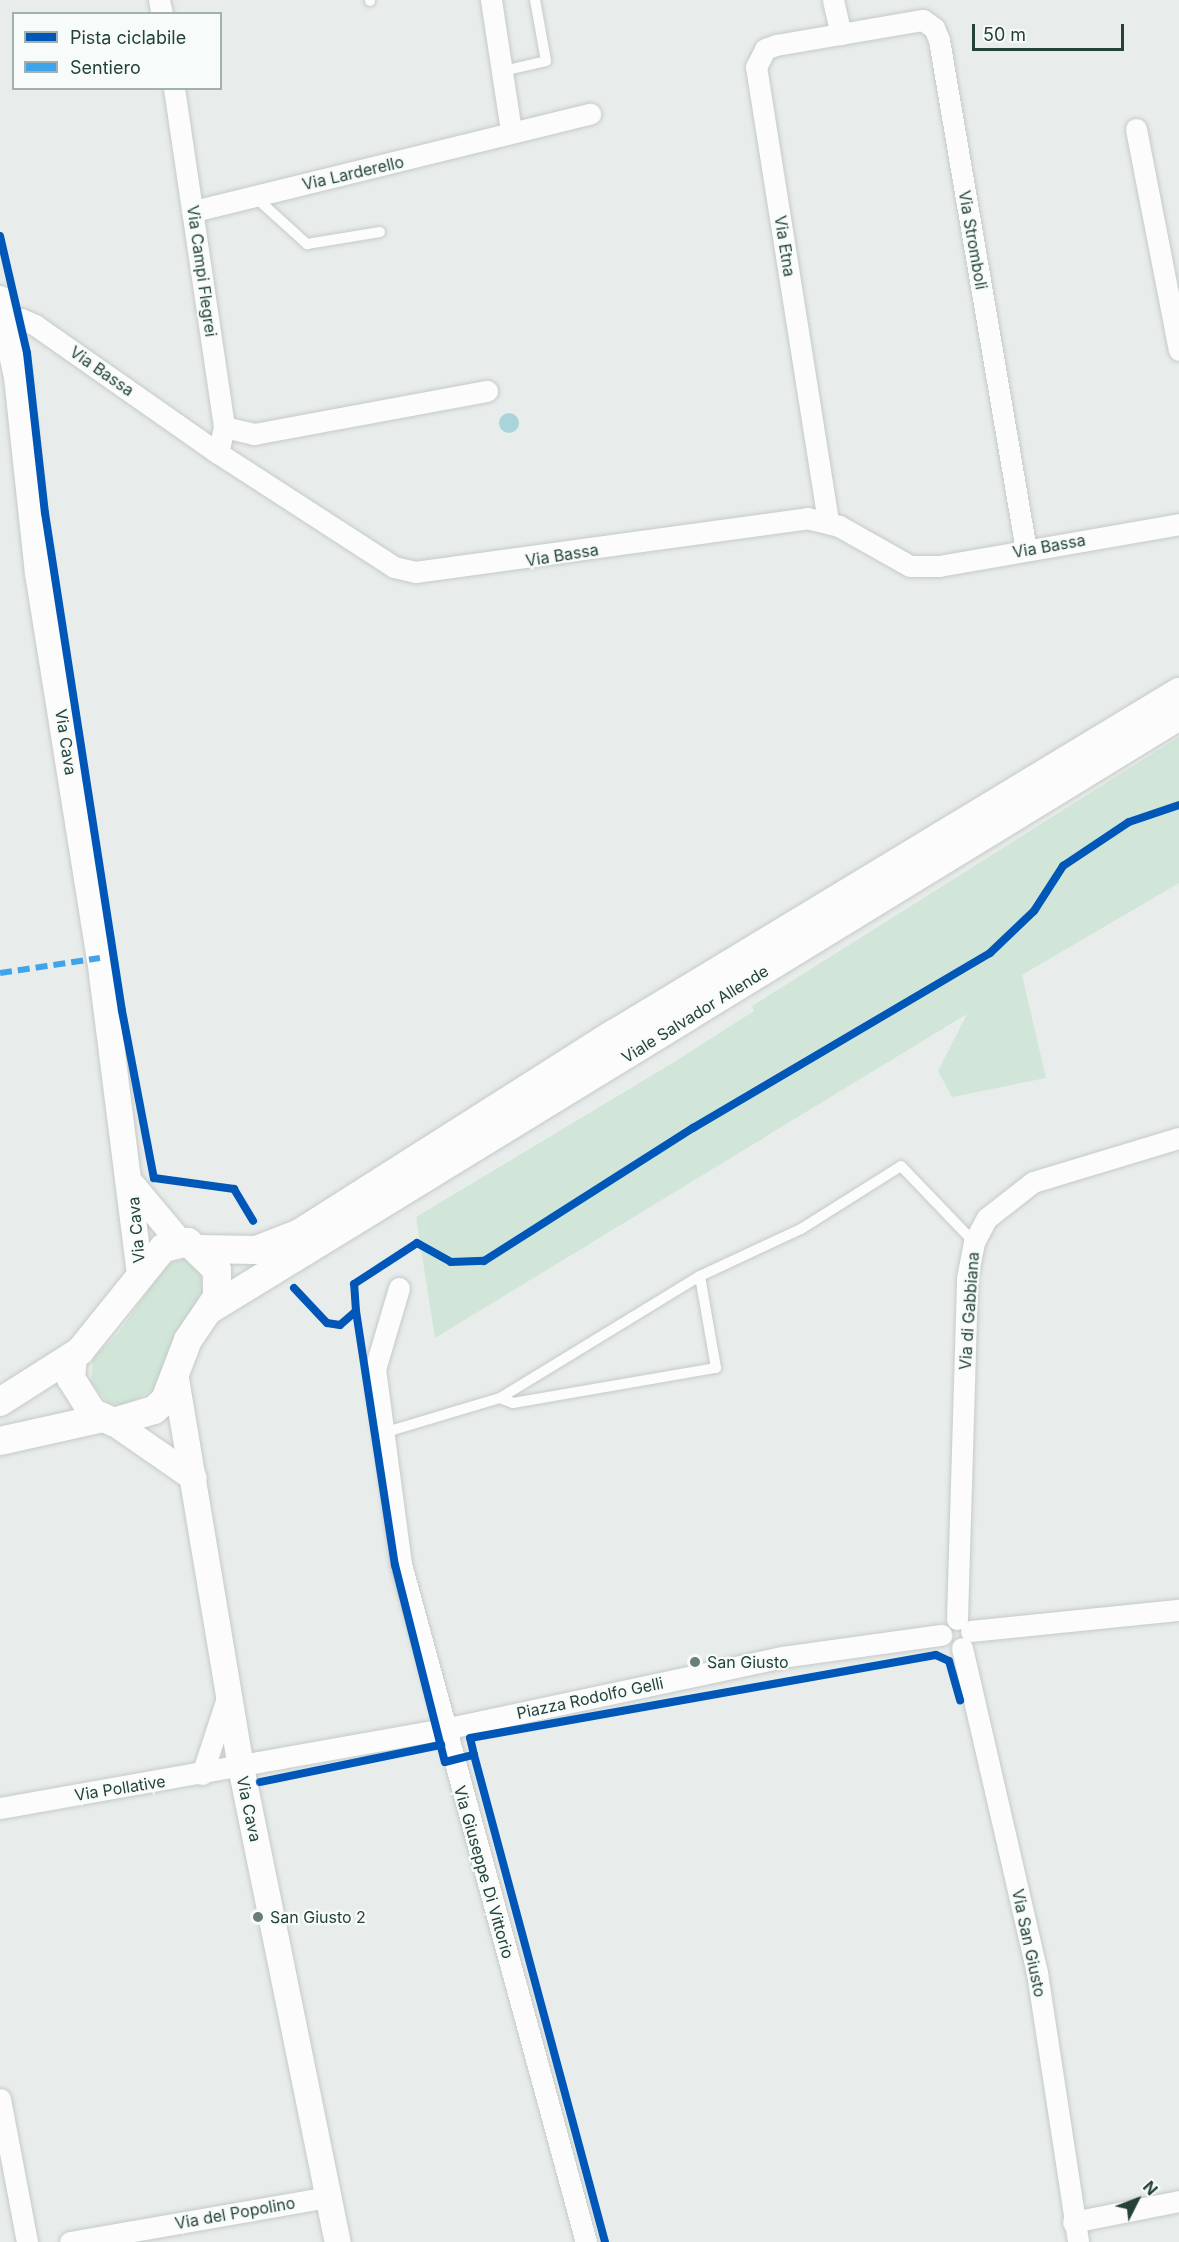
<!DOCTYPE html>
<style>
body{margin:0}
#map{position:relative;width:1179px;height:2242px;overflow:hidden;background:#e8edeb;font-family:Inter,sans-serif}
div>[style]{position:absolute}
.green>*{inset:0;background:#d1e6d8}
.water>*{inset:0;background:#a9d4db}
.round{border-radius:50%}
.roads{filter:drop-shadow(0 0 2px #c5cac8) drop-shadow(0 0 2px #c5cac8)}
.service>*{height:10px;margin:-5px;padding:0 5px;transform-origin:5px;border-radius:5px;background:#fcfcfc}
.minor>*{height:21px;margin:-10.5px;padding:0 10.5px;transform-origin:10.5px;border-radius:10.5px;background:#fcfcfc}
.tertiary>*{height:26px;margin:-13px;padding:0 13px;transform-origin:13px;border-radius:13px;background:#fcfcfc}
.secondary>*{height:28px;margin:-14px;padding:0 14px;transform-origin:14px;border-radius:14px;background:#fcfcfc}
.quiet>*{height:6px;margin-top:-3px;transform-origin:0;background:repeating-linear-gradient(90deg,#3ea4ec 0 12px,transparent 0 18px)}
.cycleway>*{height:8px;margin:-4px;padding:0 4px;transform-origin:4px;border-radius:4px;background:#0057b8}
.dots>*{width:16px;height:16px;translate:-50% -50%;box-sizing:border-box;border:3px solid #f7fbf9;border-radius:50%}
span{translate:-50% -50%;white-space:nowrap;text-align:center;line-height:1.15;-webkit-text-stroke:4.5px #f7fbf9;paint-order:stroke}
.street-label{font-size:16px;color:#24423a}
.poi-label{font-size:16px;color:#24423a}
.left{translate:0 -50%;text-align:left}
.legend{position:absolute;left:12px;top:12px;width:210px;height:78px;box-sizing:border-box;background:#f7fbf9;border:2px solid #a3b1ad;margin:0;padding:8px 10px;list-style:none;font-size:18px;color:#24423a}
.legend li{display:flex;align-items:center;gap:12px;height:30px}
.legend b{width:30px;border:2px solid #a3b1ad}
.north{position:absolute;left:1107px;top:2170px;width:60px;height:60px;-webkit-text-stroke:4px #f7fbf9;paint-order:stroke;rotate:48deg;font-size:16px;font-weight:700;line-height:24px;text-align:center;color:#24423a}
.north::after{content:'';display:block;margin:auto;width:21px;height:27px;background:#24423a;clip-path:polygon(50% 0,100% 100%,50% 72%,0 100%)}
.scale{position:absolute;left:972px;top:24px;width:152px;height:27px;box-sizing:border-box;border:3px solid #24423a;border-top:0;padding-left:8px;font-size:18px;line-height:21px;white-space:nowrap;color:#24423a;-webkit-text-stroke:4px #f7fbf9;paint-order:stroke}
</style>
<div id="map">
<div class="green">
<i style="clip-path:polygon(1179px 737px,1179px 883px,1022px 975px,1046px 1078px,952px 1097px,938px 1071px,967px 1014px,435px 1338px,416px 1217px,679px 1059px,754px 1011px,752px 1006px)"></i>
<i style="clip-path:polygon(188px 1257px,200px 1271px,203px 1294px,176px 1333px,156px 1388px,124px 1406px,108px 1403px,91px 1383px,93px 1358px,119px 1332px,166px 1265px)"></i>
</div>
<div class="water">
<i class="round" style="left:499px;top:413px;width:20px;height:20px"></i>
</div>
<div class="roads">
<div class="service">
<i style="left:370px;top:1px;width:1px;rotate:-90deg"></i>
<i style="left:503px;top:71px;width:44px;rotate:-13.1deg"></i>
<i style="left:546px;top:61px;width:62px;rotate:-100.2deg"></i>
<i style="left:254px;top:196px;width:72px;rotate:42.2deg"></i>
<i style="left:307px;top:244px;width:74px;rotate:-9.3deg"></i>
<i style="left:500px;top:1398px;width:14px;rotate:21deg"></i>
<i style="left:513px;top:1403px;width:206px;rotate:-9.8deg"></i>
<i style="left:716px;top:1368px;width:93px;rotate:-99.9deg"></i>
<i style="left:383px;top:1433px;width:122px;rotate:-16.7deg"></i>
<i style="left:500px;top:1398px;width:234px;rotate:-31.4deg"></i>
<i style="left:700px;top:1276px;width:111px;rotate:-25deg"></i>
<i style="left:801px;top:1229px;width:118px;rotate:-32.2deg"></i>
<i style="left:901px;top:1166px;width:105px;rotate:46.2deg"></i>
</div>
<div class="minor">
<i style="left:159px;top:0;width:14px;rotate:78deg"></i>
<i style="left:491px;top:0;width:133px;rotate:81.3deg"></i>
<i style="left:833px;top:0;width:35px;rotate:77deg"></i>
<i style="left:174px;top:88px;width:343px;rotate:81.6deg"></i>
<i style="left:224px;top:427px;width:27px;rotate:103deg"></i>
<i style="left:1136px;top:129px;width:225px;rotate:79deg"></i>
<i style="left:194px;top:211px;width:408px;rotate:-13.8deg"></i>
<i style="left:4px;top:322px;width:17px;rotate:-10deg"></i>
<i style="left:21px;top:319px;width:15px;rotate:23deg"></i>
<i style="left:35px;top:325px;width:223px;rotate:35deg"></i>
<i style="left:218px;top:453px;width:210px;rotate:32.9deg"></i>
<i style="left:394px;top:567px;width:22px;rotate:13deg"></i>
<i style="left:415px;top:572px;width:396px;rotate:-7.8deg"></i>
<i style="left:807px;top:518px;width:33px;rotate:14deg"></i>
<i style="left:839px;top:526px;width:81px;rotate:29.4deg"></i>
<i style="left:910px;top:566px;width:29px"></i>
<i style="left:939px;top:566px;width:244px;rotate:-9.9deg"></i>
<i style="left:224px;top:427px;width:31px;rotate:13deg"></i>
<i style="left:254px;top:434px;width:237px;rotate:-10.5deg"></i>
<i style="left:828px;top:521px;width:460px;rotate:-99deg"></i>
<i style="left:756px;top:67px;width:20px;rotate:-63deg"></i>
<i style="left:765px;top:49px;width:12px;rotate:-20deg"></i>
<i style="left:776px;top:45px;width:149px;rotate:-9.7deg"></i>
<i style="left:923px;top:20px;width:14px;rotate:36deg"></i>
<i style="left:934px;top:28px;width:13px;rotate:67deg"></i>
<i style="left:939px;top:40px;width:517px;rotate:80.32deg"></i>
<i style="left:399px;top:1288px;width:84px;rotate:106.5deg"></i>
<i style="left:375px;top:1369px;width:197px;rotate:82.4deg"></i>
<i style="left:401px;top:1564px;width:703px;rotate:74.74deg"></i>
<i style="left:957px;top:1619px;width:341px;rotate:-88.3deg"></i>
<i style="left:967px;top:1278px;width:37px;rotate:-79deg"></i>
<i style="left:974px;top:1242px;width:27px;rotate:-62deg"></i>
<i style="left:987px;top:1218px;width:58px;rotate:-38deg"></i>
<i style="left:1033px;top:1182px;width:152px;rotate:-16.8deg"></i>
<i style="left:971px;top:1631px;width:209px;rotate:-5.8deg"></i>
<i style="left:962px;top:1648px;width:334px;rotate:77deg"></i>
<i style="left:1037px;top:1973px;width:272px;rotate:81.3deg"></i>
<i style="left:202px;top:1774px;width:83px;rotate:-71.8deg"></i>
<i style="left:0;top:1808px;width:451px;rotate:-10.1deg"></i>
<i style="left:444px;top:1729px;width:346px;rotate:-12deg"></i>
<i style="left:782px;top:1657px;width:161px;rotate:-7.9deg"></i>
<i style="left:0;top:2099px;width:146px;rotate:79.3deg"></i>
<i style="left:1073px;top:2222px;width:108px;rotate:-11.2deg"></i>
<i style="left:70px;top:2242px;width:263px;rotate:-9.9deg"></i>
</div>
<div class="tertiary">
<i style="left:0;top:299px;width:80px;rotate:77.7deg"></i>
<i style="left:17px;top:377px;width:197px;rotate:83.9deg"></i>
<i style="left:38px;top:573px;width:390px;rotate:80.9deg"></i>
<i style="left:100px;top:958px;width:319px;rotate:82.8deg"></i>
<i style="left:133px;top:1186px;width:72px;rotate:50.1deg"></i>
<i style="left:175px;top:1373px;width:399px;rotate:80.5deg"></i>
<i style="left:241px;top:1767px;width:485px;rotate:78.5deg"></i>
<i style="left:113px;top:1422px;width:98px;rotate:34.7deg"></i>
</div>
<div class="secondary">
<i style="left:198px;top:1249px;width:58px;rotate:1deg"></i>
<i style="left:256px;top:1250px;width:45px;rotate:-20.9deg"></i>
<i style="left:298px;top:1234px;width:372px;rotate:-32.4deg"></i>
<i style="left:612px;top:1035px;width:663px;rotate:-31.17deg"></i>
<i style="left:209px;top:1310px;width:1137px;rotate:-31.48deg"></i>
<i style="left:0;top:1402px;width:95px;rotate:-32.5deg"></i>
<i style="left:80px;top:1351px;width:132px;rotate:-51.1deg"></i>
<i style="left:163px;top:1248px;width:26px;rotate:-13deg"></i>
<i style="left:188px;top:1242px;width:40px;rotate:44deg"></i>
<i style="left:217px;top:1270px;width:27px;rotate:90deg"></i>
<i style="left:217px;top:1297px;width:52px;rotate:124deg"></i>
<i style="left:188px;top:1340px;width:64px;rotate:111deg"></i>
<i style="left:165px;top:1400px;width:15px;rotate:138deg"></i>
<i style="left:154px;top:1410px;width:43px;rotate:163.7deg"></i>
<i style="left:113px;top:1422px;width:23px;rotate:-155deg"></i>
<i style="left:92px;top:1412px;width:39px;rotate:-122deg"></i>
<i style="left:71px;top:1379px;width:22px;rotate:-85deg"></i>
<i style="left:0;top:1441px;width:106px;rotate:-12.6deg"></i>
</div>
</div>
<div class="quiet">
<i style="left:0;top:973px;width:101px;rotate:-8.5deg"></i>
</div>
<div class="cycleway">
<i style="left:0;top:236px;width:120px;rotate:77deg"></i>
<i style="left:27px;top:353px;width:161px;rotate:83.6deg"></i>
<i style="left:45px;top:513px;width:504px;rotate:81.21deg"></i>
<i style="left:122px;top:1011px;width:170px;rotate:79.2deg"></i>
<i style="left:154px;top:1178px;width:81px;rotate:7.8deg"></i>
<i style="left:234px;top:1189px;width:37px;rotate:59deg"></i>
<i style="left:294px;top:1288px;width:48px;rotate:46.7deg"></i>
<i style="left:327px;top:1323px;width:13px;rotate:9deg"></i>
<i style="left:340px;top:1325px;width:21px;rotate:-41deg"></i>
<i style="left:356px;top:1311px;width:27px;rotate:-94deg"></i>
<i style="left:354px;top:1284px;width:75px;rotate:-33.1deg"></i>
<i style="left:417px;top:1243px;width:39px;rotate:29deg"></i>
<i style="left:451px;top:1262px;width:33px;rotate:-2deg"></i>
<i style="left:484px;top:1261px;width:248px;rotate:-32.5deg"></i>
<i style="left:693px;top:1128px;width:345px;rotate:-30.5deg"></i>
<i style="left:990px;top:953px;width:61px;rotate:-43.7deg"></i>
<i style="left:1034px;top:911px;width:54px;rotate:-57.2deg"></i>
<i style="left:1063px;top:866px;width:79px;rotate:-33.7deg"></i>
<i style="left:1129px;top:822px;width:53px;rotate:-18.8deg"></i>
<i style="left:356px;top:1311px;width:257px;rotate:81.3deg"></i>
<i style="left:395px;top:1565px;width:203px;rotate:75.8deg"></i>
<i style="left:445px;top:1762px;width:30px;rotate:-14deg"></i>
<i style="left:474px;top:1755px;width:504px;rotate:74.94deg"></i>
<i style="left:474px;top:1755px;width:17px;rotate:-103deg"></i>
<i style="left:470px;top:1738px;width:473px;rotate:-10.1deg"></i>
<i style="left:936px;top:1655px;width:14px;rotate:25deg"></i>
<i style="left:949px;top:1661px;width:41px;rotate:74.2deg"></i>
<i style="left:260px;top:1782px;width:185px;rotate:-11.6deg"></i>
</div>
<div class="dots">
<i style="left:695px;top:1662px;background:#697e78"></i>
<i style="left:258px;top:1917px;background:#697e78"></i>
</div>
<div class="street-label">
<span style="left:353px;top:173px;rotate:-13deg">Via Larderello</span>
<span style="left:973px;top:240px;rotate:80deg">Via Stromboli</span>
<span style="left:785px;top:246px;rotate:81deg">Via Etna</span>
<span style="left:202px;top:271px;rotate:82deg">Via Campi Flegrei</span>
<span style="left:102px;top:371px;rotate:35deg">Via Bassa</span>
<span style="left:1049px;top:546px;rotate:-10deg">Via Bassa</span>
<span style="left:562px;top:555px;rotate:-9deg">Via Bassa</span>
<span style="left:66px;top:742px;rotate:81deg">Via Cava</span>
<span style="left:695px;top:1014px;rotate:-32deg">Viale Salvador Allende</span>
<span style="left:136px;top:1230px;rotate:-95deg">Via Cava</span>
<span style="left:969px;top:1311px;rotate:-86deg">Via di Gabbiana</span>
<span style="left:590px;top:1698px;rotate:-12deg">Piazza Rodolfo Gelli</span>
<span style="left:120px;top:1788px;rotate:-9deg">Via Pollative</span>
<span style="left:249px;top:1809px;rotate:78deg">Via Cava</span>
<span style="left:484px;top:1872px;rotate:74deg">Via Giuseppe Di Vittorio</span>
<span style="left:1029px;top:1943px;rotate:78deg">Via San Giusto</span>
<span style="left:235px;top:2213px;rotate:-10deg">Via del Popolino</span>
</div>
<div class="poi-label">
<span class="left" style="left:707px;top:1662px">San Giusto</span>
<span class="left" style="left:270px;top:1917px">San Giusto 2</span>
</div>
<ul class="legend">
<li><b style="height:8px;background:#0057b8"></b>Pista ciclabile</li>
<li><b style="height:8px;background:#3ea4ec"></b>Sentiero</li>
</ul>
<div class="north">N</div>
<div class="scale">50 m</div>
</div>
